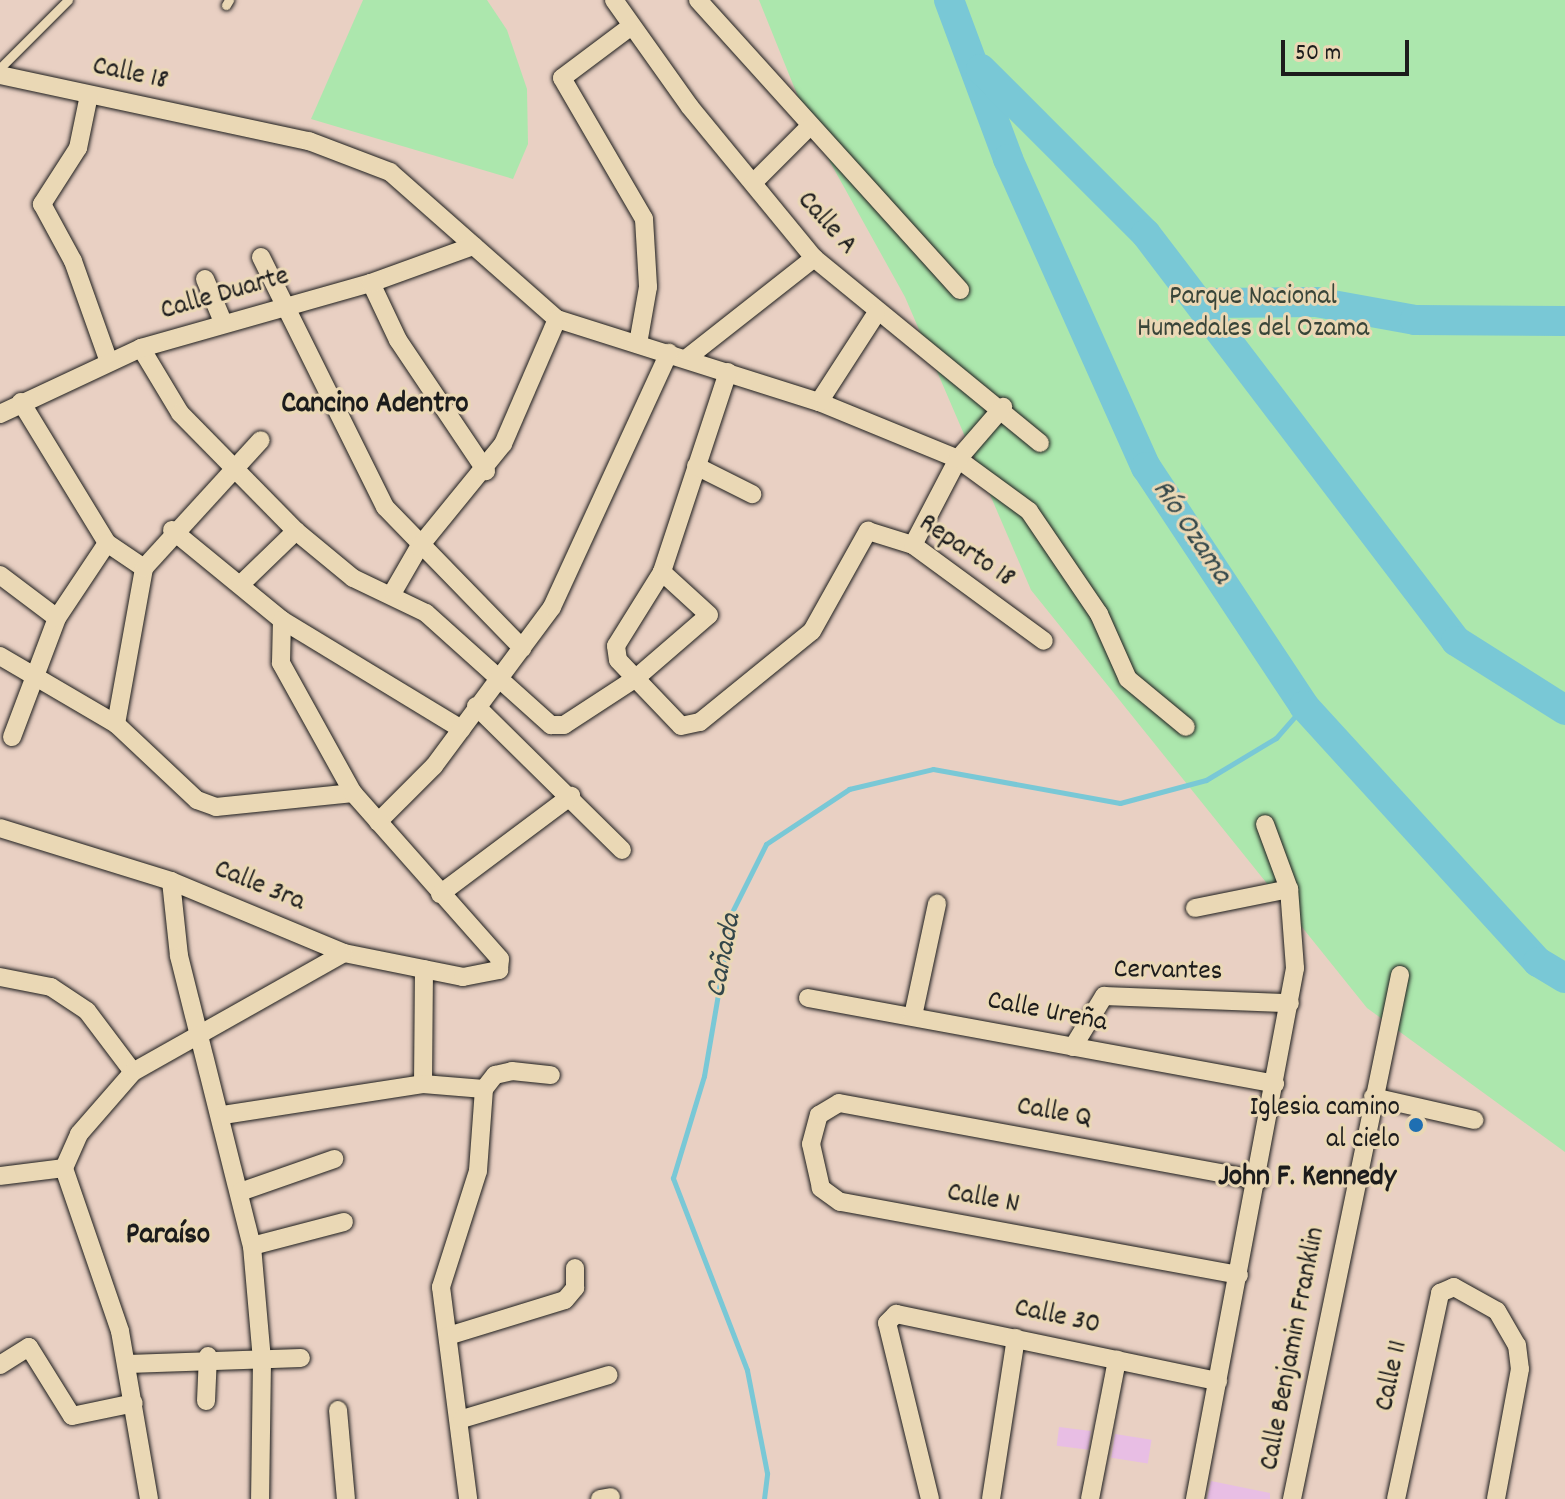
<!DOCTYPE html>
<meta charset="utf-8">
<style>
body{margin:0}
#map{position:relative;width:1565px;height:1499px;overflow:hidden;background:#e9d0c3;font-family:Dekko,sans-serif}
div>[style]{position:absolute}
.green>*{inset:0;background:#ace7ad}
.stream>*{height:5px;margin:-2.5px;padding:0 2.5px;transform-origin:2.5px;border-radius:2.5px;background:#79c8d6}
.river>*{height:30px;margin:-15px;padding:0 15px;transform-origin:15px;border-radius:15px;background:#79c8d6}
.building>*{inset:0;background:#e8bee4;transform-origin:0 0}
.roads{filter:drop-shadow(0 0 2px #1c1c1c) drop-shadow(0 0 2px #1c1c1c)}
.lane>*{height:9px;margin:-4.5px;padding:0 4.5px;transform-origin:4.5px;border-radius:4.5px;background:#ead8b5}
.street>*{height:18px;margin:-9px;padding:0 9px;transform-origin:9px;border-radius:9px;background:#ead8b5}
.dots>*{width:22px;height:22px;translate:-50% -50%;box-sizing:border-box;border:4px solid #ead8b5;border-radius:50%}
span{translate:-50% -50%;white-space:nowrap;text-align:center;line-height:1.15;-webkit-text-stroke:6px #ead8b5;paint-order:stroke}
.street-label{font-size:28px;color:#1c1c1c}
.park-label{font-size:28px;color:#394539}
.poi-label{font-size:28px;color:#1c1c1c}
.right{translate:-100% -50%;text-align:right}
.neighbourhood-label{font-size:30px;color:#1c1c1c;font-weight:700}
.water-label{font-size:30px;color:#33474a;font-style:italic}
.scale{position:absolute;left:1281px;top:40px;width:128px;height:36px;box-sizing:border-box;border:4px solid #1c1c1c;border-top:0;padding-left:10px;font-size:24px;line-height:28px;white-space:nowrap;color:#1c1c1c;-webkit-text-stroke:6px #ead8b5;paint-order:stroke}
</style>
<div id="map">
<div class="green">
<i style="clip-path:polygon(363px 0,487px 0,507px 30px,527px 89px,528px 144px,513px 179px,311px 119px)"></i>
<i style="clip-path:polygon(759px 0,1565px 0,1565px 1152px,1367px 1008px,1031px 590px,905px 297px,809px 124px)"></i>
</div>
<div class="stream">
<i style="left:764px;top:1499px;width:26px;rotate:-83deg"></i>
<i style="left:767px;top:1473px;width:105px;rotate:-101deg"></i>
<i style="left:747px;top:1370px;width:206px;rotate:-111.1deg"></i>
<i style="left:673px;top:1178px;width:107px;rotate:-73.1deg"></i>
<i style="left:704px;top:1076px;width:166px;rotate:-80.3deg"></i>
<i style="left:732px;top:912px;width:76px;rotate:-63.4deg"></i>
<i style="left:766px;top:844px;width:100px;rotate:-33.5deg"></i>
<i style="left:849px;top:789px;width:86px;rotate:-13.4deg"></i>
<i style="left:933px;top:769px;width:190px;rotate:10.3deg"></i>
<i style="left:1120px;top:803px;width:89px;rotate:-15deg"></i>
<i style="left:1206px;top:780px;width:82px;rotate:-31deg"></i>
<i style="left:1276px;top:738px;width:43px;rotate:-48.8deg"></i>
</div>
<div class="river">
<i style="left:949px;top:0;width:170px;rotate:69.6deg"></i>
<i style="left:1008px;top:159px;width:338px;rotate:65.9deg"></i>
<i style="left:1146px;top:467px;width:287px;rotate:56.5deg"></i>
<i style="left:1304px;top:706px;width:347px;rotate:47.6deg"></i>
<i style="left:1538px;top:962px;width:31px;rotate:31deg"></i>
<i style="left:981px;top:69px;width:233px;rotate:45deg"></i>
<i style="left:1146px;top:234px;width:512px;rotate:52.7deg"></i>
<i style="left:1456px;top:641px;width:129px;rotate:32.3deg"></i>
<i style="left:1203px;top:303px;width:113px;rotate:-0.5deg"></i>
<i style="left:1316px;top:302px;width:101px;rotate:10.3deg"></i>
<i style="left:1415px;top:320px;width:150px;rotate:0.4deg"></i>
</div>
<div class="building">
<i style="left:1059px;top:1427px;width:32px;height:19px;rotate:7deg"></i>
<i style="left:1115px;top:1434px;width:37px;height:24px;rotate:9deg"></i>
<i style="clip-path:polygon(1211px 1481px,1270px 1493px,1270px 1499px,1207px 1499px)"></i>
</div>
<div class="roads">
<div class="lane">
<i style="left:226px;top:5px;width:6px;rotate:-59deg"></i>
<i style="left:0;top:68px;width:96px;rotate:-45deg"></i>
</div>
<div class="street">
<i style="left:614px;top:0;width:131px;rotate:54.6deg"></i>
<i style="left:690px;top:107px;width:195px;rotate:50.6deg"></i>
<i style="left:814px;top:258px;width:292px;rotate:39.3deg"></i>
<i style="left:698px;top:0;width:391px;rotate:47.9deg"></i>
<i style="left:630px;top:27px;width:85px;rotate:143.1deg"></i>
<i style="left:562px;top:78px;width:163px;rotate:59.8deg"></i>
<i style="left:644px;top:219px;width:68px;rotate:86.6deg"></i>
<i style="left:648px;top:287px;width:58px;rotate:100deg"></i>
<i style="left:0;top:75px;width:316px;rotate:12.1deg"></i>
<i style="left:309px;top:141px;width:87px;rotate:20.9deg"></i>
<i style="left:390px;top:172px;width:222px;rotate:41.4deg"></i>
<i style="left:557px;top:319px;width:275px;rotate:17.6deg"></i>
<i style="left:819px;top:402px;width:150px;rotate:22.3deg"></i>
<i style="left:958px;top:459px;width:88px;rotate:36.2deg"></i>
<i style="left:1029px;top:511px;width:125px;rotate:55.8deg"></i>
<i style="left:1099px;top:614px;width:71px;rotate:66deg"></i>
<i style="left:1128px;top:679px;width:75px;rotate:39.6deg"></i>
<i style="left:89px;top:95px;width:54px;rotate:101.7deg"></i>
<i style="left:78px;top:148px;width:67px;rotate:122.7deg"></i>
<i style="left:42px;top:204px;width:65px;rotate:61.5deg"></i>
<i style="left:73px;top:261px;width:107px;rotate:70.4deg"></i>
<i style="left:753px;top:183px;width:76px;rotate:-45deg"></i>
<i style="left:261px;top:257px;width:279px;rotate:63.6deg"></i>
<i style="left:385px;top:507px;width:197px;rotate:45.8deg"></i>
<i style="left:205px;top:279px;width:47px;rotate:67.3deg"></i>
<i style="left:371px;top:283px;width:63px;rotate:64.7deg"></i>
<i style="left:398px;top:340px;width:158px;rotate:56.1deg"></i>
<i style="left:141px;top:348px;width:76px;rotate:59deg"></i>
<i style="left:180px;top:413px;width:165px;rotate:45.5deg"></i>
<i style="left:296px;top:531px;width:74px;rotate:39.5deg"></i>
<i style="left:353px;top:578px;width:81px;rotate:25.6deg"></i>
<i style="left:426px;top:613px;width:168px;rotate:41.9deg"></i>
<i style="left:551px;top:725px;width:13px"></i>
<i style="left:564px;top:725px;width:86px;rotate:-33.1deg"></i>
<i style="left:636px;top:678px;width:96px;rotate:-40.8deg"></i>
<i style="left:709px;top:615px;width:64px;rotate:-137.5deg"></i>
<i style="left:687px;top:358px;width:162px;rotate:-38.2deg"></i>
<i style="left:728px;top:372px;width:211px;rotate:108.3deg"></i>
<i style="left:662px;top:572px;width:87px;rotate:121.9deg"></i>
<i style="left:616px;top:646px;width:14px;rotate:82deg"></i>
<i style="left:618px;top:660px;width:91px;rotate:46.3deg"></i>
<i style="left:681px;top:726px;width:19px;rotate:-12deg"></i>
<i style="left:700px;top:722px;width:144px;rotate:-39.1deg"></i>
<i style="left:812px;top:631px;width:115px;rotate:-60.8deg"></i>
<i style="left:868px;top:531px;width:47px;rotate:17.3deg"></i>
<i style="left:913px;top:545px;width:162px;rotate:36.2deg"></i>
<i style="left:21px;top:402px;width:165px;rotate:58.6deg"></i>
<i style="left:107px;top:543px;width:45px;rotate:34deg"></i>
<i style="left:819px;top:402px;width:105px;rotate:-57.1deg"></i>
<i style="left:0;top:414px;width:156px;rotate:-25.1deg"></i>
<i style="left:141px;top:348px;width:239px;rotate:-15.8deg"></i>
<i style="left:371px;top:283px;width:109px;rotate:-19.9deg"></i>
<i style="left:696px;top:466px;width:63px;rotate:26.6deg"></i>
<i style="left:172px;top:530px;width:142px;rotate:39.3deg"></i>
<i style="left:282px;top:620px;width:210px;rotate:31.3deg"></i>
<i style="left:913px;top:545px;width:97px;rotate:-62.4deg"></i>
<i style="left:958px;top:459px;width:69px;rotate:-49.1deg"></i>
<i style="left:0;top:575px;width:71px;rotate:37deg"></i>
<i style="left:240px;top:585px;width:78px;rotate:-44deg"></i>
<i style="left:393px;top:592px;width:52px;rotate:-60deg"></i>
<i style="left:419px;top:547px;width:133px;rotate:-50.8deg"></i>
<i style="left:503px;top:444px;width:136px;rotate:-66.6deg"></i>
<i style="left:0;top:656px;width:134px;rotate:30.4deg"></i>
<i style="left:116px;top:724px;width:111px;rotate:43.2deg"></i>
<i style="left:197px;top:800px;width:20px;rotate:20deg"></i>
<i style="left:216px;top:807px;width:138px;rotate:-5.8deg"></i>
<i style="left:476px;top:706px;width:205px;rotate:44.6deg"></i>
<i style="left:116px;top:724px;width:158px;rotate:-79.8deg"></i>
<i style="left:144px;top:568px;width:173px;rotate:-47.6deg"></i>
<i style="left:12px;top:737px;width:127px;rotate:-69.3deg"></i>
<i style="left:57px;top:618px;width:90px;rotate:-56.3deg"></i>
<i style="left:378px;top:822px;width:79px;rotate:-45deg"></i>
<i style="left:434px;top:766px;width:198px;rotate:-53.4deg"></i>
<i style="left:552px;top:607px;width:280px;rotate:-65.3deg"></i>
<i style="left:0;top:828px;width:179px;rotate:17.2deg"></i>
<i style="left:171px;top:881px;width:187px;rotate:22.6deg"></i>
<i style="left:344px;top:953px;width:121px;rotate:11.4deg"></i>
<i style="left:463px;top:977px;width:37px;rotate:-11deg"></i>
<i style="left:499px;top:970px;width:11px;rotate:-85deg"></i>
<i style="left:500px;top:959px;width:222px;rotate:-131.5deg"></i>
<i style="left:353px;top:793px;width:149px;rotate:-119deg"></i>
<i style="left:281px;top:663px;width:43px;rotate:-88.7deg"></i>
<i style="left:171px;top:881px;width:75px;rotate:83.9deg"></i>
<i style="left:179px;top:956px;width:299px;rotate:75.9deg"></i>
<i style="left:252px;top:1246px;width:115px;rotate:85deg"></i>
<i style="left:262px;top:1361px;width:138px;rotate:90.8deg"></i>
<i style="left:440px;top:894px;width:164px;rotate:-36.8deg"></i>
<i style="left:1195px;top:908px;width:96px;rotate:-11.4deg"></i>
<i style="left:0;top:977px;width:52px;rotate:11.1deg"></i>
<i style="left:51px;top:987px;width:43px;rotate:33.7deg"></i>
<i style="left:87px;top:1011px;width:76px;rotate:53deg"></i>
<i style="left:808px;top:998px;width:475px;rotate:10.4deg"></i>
<i style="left:913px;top:1016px;width:115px;rotate:-77.9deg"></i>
<i style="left:1073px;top:1047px;width:60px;rotate:-58.7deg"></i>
<i style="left:1104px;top:996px;width:186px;rotate:2.2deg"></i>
<i style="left:423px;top:1084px;width:115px;rotate:-89.5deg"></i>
<i style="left:484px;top:1089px;width:18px;rotate:-52deg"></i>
<i style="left:495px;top:1075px;width:17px;rotate:-13deg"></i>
<i style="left:512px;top:1071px;width:39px;rotate:6deg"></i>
<i style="left:1373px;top:1097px;width:104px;rotate:12.8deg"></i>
<i style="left:223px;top:1115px;width:202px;rotate:-8.8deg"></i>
<i style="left:423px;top:1084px;width:61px;rotate:4.7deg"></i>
<i style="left:484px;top:1089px;width:82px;rotate:94.2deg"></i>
<i style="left:478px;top:1171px;width:122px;rotate:107.7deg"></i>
<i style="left:441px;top:1287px;width:214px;rotate:82.7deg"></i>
<i style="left:0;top:1176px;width:64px;rotate:-7.1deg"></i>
<i style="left:240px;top:1192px;width:100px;rotate:-19.3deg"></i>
<i style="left:252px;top:1246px;width:95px;rotate:-14.6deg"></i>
<i style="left:1239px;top:1275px;width:406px;rotate:-169.6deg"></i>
<i style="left:840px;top:1202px;width:24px;rotate:-144deg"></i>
<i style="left:821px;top:1188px;width:45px;rotate:-102.8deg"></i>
<i style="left:811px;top:1144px;width:30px;rotate:-75deg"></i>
<i style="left:819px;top:1115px;width:23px;rotate:-31deg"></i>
<i style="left:839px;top:1103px;width:427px;rotate:10.4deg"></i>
<i style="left:448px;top:1336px;width:122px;rotate:-17.1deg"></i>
<i style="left:565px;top:1300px;width:16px;rotate:-50deg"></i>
<i style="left:575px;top:1288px;width:20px;rotate:-90deg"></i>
<i style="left:128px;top:1364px;width:173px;rotate:-2deg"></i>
<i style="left:0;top:1365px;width:34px;rotate:-32deg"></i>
<i style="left:29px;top:1347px;width:81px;rotate:58.1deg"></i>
<i style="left:72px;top:1416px;width:63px;rotate:-11.8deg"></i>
<i style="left:206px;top:1401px;width:45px;rotate:-87.5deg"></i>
<i style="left:338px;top:1410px;width:89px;rotate:84.9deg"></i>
<i style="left:462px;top:1419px;width:153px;rotate:-16.7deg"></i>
<i style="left:149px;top:1499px;width:170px;rotate:-99.8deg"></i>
<i style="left:120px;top:1331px;width:172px;rotate:-109deg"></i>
<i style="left:64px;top:1168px;width:37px;rotate:-66deg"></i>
<i style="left:79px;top:1134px;width:82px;rotate:-48.9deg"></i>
<i style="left:133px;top:1072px;width:242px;rotate:-29.4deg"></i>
<i style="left:600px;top:1499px;width:11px;rotate:-10deg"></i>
<i style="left:930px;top:1499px;width:181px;rotate:-103.7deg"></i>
<i style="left:887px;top:1323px;width:13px;rotate:-45deg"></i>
<i style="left:896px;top:1314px;width:329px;rotate:11.8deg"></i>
<i style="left:991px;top:1499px;width:163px;rotate:-81.2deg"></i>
<i style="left:1090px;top:1499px;width:142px;rotate:-79deg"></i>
<i style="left:1195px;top:1499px;width:540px;rotate:-79.33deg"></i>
<i style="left:1295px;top:968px;width:79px;rotate:-94.3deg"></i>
<i style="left:1289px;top:889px;width:69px;rotate:-110.3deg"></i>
<i style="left:1292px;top:1499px;width:535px;rotate:-78.35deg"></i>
<i style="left:1396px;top:1499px;width:211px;rotate:-77.9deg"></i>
<i style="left:1440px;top:1293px;width:15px;rotate:-23deg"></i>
<i style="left:1454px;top:1287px;width:49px;rotate:29.2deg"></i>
<i style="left:1497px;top:1311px;width:39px;rotate:60deg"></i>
<i style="left:1517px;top:1345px;width:24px;rotate:83deg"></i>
<i style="left:1520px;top:1369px;width:132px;rotate:100.5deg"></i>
</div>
</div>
<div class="dots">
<i style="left:1416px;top:1125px;background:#1f6fb2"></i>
</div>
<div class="street-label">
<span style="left:130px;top:75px;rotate:12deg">Calle 18</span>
<span style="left:826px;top:224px;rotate:48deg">Calle A</span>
<span style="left:225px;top:295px;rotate:-16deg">Calle Duarte</span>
<span style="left:966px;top:552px;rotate:34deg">Reparto 18</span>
<span style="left:259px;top:887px;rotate:22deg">Calle 3ra</span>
<span style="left:1168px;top:972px;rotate:1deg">Cervantes</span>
<span style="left:1047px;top:1013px;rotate:11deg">Calle Ureña</span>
<span style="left:1054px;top:1114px;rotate:10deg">Calle Q</span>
<span style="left:983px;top:1200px;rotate:10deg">Calle N</span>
<span style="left:1057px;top:1318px;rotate:12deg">Calle 30</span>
<span style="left:1294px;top:1349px;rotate:-79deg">Calle Benjamin Franklin</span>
<span style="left:1393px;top:1376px;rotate:-78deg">Calle 11</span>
</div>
<div class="park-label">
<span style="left:1253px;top:314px">Parque Nacional<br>Humedales del Ozama</span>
</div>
<div class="poi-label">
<span class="right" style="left:1400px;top:1125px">Iglesia camino<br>al cielo</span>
</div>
<div class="neighbourhood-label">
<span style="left:375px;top:406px">Cancino Adentro</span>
<span style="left:1307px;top:1179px">John F. Kennedy</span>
<span style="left:168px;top:1237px">Paraíso</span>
</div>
<div class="water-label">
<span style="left:1190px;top:533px;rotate:56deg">Río Ozama</span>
<span style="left:726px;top:956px;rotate:-79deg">Cañada</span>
</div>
<div class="scale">50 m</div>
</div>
